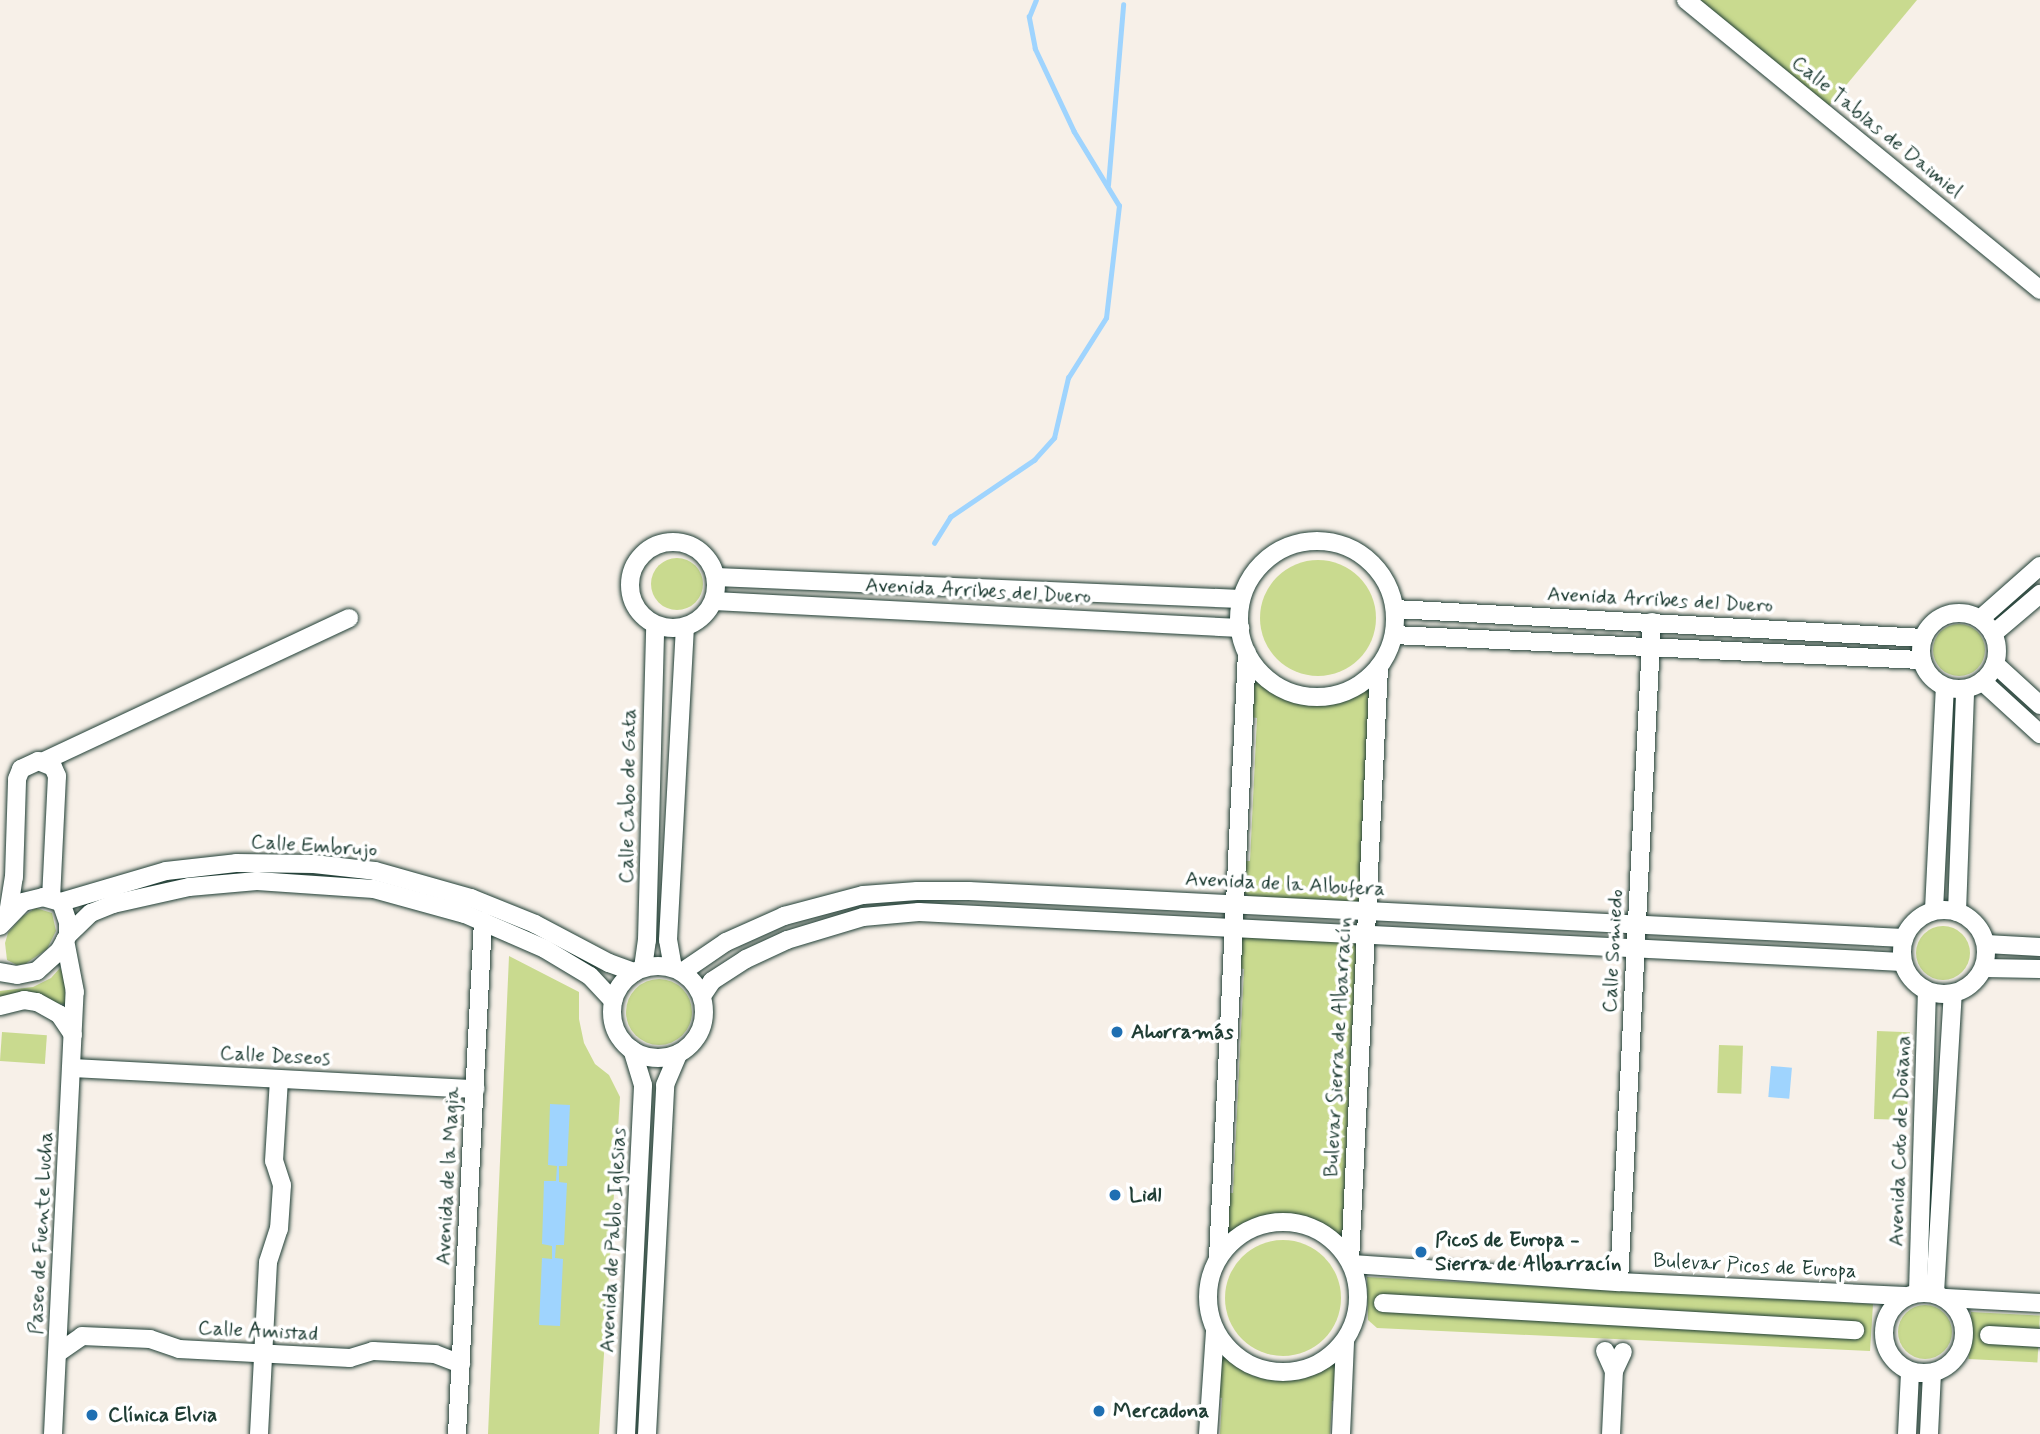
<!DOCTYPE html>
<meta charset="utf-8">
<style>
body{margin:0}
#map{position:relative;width:2040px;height:1434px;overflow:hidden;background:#f7f0e8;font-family:Mynerve,sans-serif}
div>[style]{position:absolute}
.green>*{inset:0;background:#c9da8f;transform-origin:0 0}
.round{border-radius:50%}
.water>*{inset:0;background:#9fd4fe;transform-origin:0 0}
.stream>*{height:4.5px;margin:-2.25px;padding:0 2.25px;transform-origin:2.25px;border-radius:2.25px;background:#9fd4fe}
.roads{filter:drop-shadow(0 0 2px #1f3d34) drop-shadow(0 0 2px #1f3d34)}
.street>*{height:18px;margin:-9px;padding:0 9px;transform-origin:9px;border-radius:9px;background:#fff}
.street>.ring{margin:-9px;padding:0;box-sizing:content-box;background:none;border:18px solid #fff;border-radius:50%}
.dots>*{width:19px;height:19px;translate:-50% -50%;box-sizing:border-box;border:4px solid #fff;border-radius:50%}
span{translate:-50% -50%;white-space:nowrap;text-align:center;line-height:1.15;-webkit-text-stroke:7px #fff;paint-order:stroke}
.street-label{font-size:21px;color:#1f3d34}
.poi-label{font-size:21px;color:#1f3d34;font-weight:700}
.left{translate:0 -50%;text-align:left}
</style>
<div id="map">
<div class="green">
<i style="clip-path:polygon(1700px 0,1917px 0,1828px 107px)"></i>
<i class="round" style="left:651px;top:558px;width:52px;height:52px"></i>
<i class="round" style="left:1260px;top:560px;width:116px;height:116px"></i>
<i class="round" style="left:1933px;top:624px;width:52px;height:52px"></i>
<i style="clip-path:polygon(1253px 671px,1285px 694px,1308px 701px,1337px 698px,1363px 688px,1373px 678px,1360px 902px,1248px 896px,1243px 892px,1245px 861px,1250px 861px,1257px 718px,1250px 717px)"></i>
<i style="clip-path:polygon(36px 908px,52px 913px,56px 931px,47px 949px,25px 964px,17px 965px,7px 960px,5px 943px,8px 933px,23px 916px)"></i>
<i class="round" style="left:1916px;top:926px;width:54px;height:54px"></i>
<i style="clip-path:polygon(1241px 935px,1363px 940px,1355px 973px,1344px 1198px,1347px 1200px,1346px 1244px,1322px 1225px,1289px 1215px,1257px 1219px,1224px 1239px,1226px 1193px,1233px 1193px,1244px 969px,1238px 968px)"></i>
<i style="clip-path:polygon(509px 956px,579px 992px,579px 1019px,584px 1043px,595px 1064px,609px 1075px,620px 1097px,599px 1434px,488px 1434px)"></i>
<i style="clip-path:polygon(60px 968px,65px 976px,65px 1004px,0 999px,0 991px,33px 987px,51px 978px)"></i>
<i class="round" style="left:626px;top:979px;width:66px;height:66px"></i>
<i style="left:1877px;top:1031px;width:33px;height:88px;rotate:2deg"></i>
<i style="left:2px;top:1032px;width:45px;height:29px;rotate:4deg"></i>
<i style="left:1719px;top:1045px;width:24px;height:48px;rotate:2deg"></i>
<i class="round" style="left:1225px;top:1240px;width:116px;height:116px"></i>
<i style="clip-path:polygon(1367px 1277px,1873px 1304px,1870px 1351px,1377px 1328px,1368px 1320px)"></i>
<i class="round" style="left:1898px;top:1305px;width:54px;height:54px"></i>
<i style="left:1971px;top:1312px;width:69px;height:47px;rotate:3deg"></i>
<i style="clip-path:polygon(1218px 1350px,1229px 1361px,1253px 1376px,1279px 1381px,1310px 1376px,1339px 1357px,1337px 1401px,1332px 1401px,1330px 1434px,1220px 1434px,1222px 1398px,1216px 1397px)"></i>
</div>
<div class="water">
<i style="left:1771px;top:1066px;width:21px;height:31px;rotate:5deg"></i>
<i style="clip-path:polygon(550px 1104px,570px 1105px,567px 1166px,559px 1166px,559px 1182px,567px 1183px,564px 1245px,556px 1245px,555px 1258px,563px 1259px,560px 1326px,539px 1325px,542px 1258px,552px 1259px,552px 1246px,542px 1244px,544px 1181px,556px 1181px,557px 1166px,548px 1165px)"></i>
</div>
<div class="stream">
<i style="left:1108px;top:185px;width:181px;rotate:-85.2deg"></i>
<i style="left:934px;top:543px;width:31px;rotate:-58deg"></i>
<i style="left:950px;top:517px;width:102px;rotate:-34.2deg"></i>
<i style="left:1034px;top:460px;width:30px;rotate:-48deg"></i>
<i style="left:1054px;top:438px;width:62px;rotate:-76.9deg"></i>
<i style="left:1068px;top:378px;width:71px;rotate:-57.7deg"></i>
<i style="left:1106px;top:318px;width:113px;rotate:-83.4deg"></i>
<i style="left:1119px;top:206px;width:87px;rotate:-121.3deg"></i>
<i style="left:1074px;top:132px;width:92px;rotate:-115.2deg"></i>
<i style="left:1035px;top:49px;width:33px;rotate:-101deg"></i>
<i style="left:1029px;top:17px;width:18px;rotate:-68deg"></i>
</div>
<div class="roads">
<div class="street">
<i style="left:1686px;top:0;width:458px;rotate:39.3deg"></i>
<i class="ring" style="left:1239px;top:541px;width:138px;height:138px"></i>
<i class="ring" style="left:630px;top:542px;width:68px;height:68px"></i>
<i style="left:716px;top:577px;width:525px;rotate:2.4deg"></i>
<i style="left:714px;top:601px;width:527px;rotate:2.94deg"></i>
<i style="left:1395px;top:609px;width:529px;rotate:3.14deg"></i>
<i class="ring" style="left:1921px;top:613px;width:58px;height:58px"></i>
<i style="left:1980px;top:619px;width:80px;rotate:-41.5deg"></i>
<i style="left:1993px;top:634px;width:62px;rotate:-40.4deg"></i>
<i style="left:1394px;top:635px;width:528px;rotate:2.72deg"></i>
<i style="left:1995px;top:664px;width:61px;rotate:42.3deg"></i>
<i style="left:1982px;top:681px;width:79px;rotate:42.4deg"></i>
<i style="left:44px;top:761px;width:337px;rotate:-25.1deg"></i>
<i style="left:61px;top:902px;width:109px;rotate:-16.4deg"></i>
<i style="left:166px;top:871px;width:70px;rotate:-6.5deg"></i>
<i style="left:236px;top:863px;width:78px;rotate:0.7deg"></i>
<i style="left:314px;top:864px;width:61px;rotate:6.5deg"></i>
<i style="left:375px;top:871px;width:100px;rotate:15.7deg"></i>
<i style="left:471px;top:898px;width:69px;rotate:22.1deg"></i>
<i style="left:535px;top:924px;width:84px;rotate:27.8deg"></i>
<i style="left:609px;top:963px;width:27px;rotate:20deg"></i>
<i class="ring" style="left:1902px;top:910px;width:66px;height:66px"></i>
<i style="left:1934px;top:910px;width:223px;rotate:-87.2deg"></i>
<i style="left:1957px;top:912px;width:223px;rotate:-87.9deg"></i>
<i style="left:8px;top:914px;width:37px;rotate:-81deg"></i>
<i style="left:14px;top:877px;width:98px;rotate:-88.2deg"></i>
<i style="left:17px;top:779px;width:11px;rotate:-68deg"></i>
<i style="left:21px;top:769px;width:19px;rotate:-25deg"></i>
<i style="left:38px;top:761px;width:16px;rotate:22deg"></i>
<i style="left:53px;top:767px;width:10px;rotate:66deg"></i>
<i style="left:57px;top:776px;width:122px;rotate:92.8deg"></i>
<i style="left:0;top:926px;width:33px;rotate:-46deg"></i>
<i style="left:23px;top:902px;width:21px;rotate:-14deg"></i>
<i style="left:43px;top:897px;width:19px;rotate:16deg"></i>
<i style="left:61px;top:902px;width:21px;rotate:71deg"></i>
<i style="left:68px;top:922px;width:13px;rotate:90deg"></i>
<i style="left:68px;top:935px;width:18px;rotate:119deg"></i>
<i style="left:59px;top:951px;width:30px;rotate:138deg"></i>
<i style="left:37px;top:971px;width:20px;rotate:169deg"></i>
<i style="left:17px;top:975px;width:17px;rotate:-170deg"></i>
<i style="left:68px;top:935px;width:32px;rotate:-44deg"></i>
<i style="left:91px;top:913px;width:24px;rotate:-22deg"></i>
<i style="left:113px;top:904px;width:78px;rotate:-12.6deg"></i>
<i style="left:189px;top:887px;width:68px;rotate:-5deg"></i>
<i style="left:257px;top:881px;width:117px;rotate:3.9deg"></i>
<i style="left:374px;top:889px;width:94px;rotate:15.4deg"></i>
<i style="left:465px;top:914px;width:87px;rotate:23.6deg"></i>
<i style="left:545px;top:949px;width:52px;rotate:31deg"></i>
<i style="left:590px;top:976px;width:34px;rotate:47deg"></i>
<i style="left:1986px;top:944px;width:54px;rotate:3.2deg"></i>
<i class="ring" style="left:612px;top:966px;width:74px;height:74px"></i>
<i style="left:643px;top:968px;width:28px;rotate:-82deg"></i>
<i style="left:647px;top:940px;width:315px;rotate:-88.5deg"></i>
<i style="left:673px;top:968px;width:28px;rotate:-100deg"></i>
<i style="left:668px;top:940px;width:313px;rotate:-86.9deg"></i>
<i style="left:1984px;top:968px;width:56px;rotate:1deg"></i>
<i style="left:682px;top:972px;width:53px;rotate:-34.3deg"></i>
<i style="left:726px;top:942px;width:64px;rotate:-24.1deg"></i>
<i style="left:784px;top:916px;width:82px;rotate:-14.9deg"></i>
<i style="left:863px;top:895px;width:54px;rotate:-4.2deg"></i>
<i style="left:917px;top:891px;width:52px"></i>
<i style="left:969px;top:891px;width:936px;rotate:2.88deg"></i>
<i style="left:702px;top:996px;width:18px;rotate:-56deg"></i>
<i style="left:712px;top:981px;width:40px;rotate:-32.9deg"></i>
<i style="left:746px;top:959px;width:45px;rotate:-24.9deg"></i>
<i style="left:787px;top:940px;width:79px;rotate:-16.8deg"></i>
<i style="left:863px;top:917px;width:56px;rotate:-5.1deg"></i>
<i style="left:919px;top:912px;width:984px;rotate:2.91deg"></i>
<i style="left:0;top:1006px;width:25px;rotate:-14deg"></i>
<i style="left:24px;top:1000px;width:13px;rotate:9deg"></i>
<i style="left:37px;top:1002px;width:25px;rotate:29deg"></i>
<i style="left:59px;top:1014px;width:25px;rotate:56deg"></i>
<i style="left:72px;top:1068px;width:404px;rotate:3deg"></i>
<i class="ring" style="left:1208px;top:1222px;width:132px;height:132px"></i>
<i style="left:1218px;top:1258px;width:606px;rotate:-87.26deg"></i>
<i style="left:1350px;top:1261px;width:595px;rotate:-87.2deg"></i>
<i style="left:1352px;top:1264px;width:268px;rotate:3.9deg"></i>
<i style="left:1619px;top:1282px;width:286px;rotate:2.8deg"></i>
<i style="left:1619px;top:1282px;width:661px;rotate:-87.14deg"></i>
<i style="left:1918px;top:1292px;width:301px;rotate:-88.3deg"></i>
<i class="ring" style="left:1884px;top:1293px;width:62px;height:62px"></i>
<i style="left:1935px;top:1293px;width:300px;rotate:-86.6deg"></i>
<i style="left:1946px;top:1298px;width:94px;rotate:3deg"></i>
<i style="left:1383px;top:1303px;width:473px;rotate:3.3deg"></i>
<i style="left:1989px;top:1335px;width:51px;rotate:3.4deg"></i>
<i style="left:1605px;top:1351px;width:22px;rotate:66deg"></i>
<i style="left:58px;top:1353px;width:29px;rotate:-35deg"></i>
<i style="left:82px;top:1336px;width:68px;rotate:2.5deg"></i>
<i style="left:150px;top:1339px;width:31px;rotate:19deg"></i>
<i style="left:179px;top:1349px;width:171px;rotate:3deg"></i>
<i style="left:350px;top:1358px;width:24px;rotate:-17deg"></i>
<i style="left:373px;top:1351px;width:62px;rotate:2.8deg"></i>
<i style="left:435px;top:1354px;width:28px;rotate:21deg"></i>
<i style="left:53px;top:1434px;width:443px;rotate:-87.2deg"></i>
<i style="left:75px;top:992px;width:53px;rotate:-100.9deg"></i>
<i style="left:259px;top:1434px;width:172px;rotate:-87deg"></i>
<i style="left:268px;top:1262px;width:35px;rotate:-72deg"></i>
<i style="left:279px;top:1229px;width:44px;rotate:-86.1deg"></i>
<i style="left:282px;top:1185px;width:25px;rotate:-108deg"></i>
<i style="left:274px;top:1161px;width:82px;rotate:-86.5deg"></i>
<i style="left:457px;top:1434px;width:514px;rotate:-87.1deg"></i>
<i style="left:626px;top:1434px;width:349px;rotate:-87.2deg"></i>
<i style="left:643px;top:1085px;width:37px;rotate:-107deg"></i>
<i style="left:647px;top:1434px;width:349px;rotate:-87deg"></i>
<i style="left:665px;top:1085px;width:34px;rotate:-67deg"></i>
<i style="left:1208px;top:1434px;width:104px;rotate:-86.1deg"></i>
<i style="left:1341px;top:1434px;width:93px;rotate:-87.5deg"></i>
<i style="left:1611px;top:1434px;width:63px;rotate:-87.3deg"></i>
<i style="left:1614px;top:1371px;width:21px;rotate:-65deg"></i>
<i style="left:1907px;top:1434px;width:62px;rotate:-87.2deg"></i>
<i style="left:1929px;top:1434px;width:61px;rotate:-87.2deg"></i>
</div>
</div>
<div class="dots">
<i style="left:1117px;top:1032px;background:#1f6fb2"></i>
<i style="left:1115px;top:1195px;background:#1f6fb2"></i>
<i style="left:1421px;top:1252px;background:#1f6fb2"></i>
<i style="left:1099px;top:1411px;background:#1f6fb2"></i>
<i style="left:92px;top:1415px;background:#1f6fb2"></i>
</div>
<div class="street-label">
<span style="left:1877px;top:127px;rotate:39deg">Calle Tablas de Daimiel</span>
<span style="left:978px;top:591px;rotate:3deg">Avenida Arribes del Duero</span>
<span style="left:1660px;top:600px;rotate:3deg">Avenida Arribes del Duero</span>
<span style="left:628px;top:796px;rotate:-89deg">Calle Cabo de Gata</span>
<span style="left:314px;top:846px;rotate:4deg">Calle Embrujo</span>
<span style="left:1285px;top:884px;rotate:3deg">Avenida de la Albufera</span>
<span style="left:1613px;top:951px;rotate:-87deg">Calle Somiedo</span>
<span style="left:1338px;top:1047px;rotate:-87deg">Bulevar Sierra de Albarracín</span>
<span style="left:275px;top:1056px;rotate:3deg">Calle Deseos</span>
<span style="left:1900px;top:1141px;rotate:-88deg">Avenida Coto de Doñana</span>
<span style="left:448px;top:1176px;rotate:-87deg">Avenida de la Magia</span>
<span style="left:41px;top:1233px;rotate:-87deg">Paseo de Fuente Lucha</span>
<span style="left:613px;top:1240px;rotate:-87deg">Avenida de Pablo Iglesias</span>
<span style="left:1755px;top:1266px;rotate:3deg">Bulevar Picos de Europa</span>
<span style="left:258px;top:1331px;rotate:3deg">Calle Amistad</span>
</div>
<div class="poi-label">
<span class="left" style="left:1131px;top:1032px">Ahorramás</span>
<span class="left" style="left:1129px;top:1195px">Lidl</span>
<span class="left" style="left:1435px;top:1252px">Picos de Europa -<br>Sierra de Albarracín</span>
<span class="left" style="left:1113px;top:1411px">Mercadona</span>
<span class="left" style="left:108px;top:1415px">Clínica Elvia</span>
</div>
</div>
